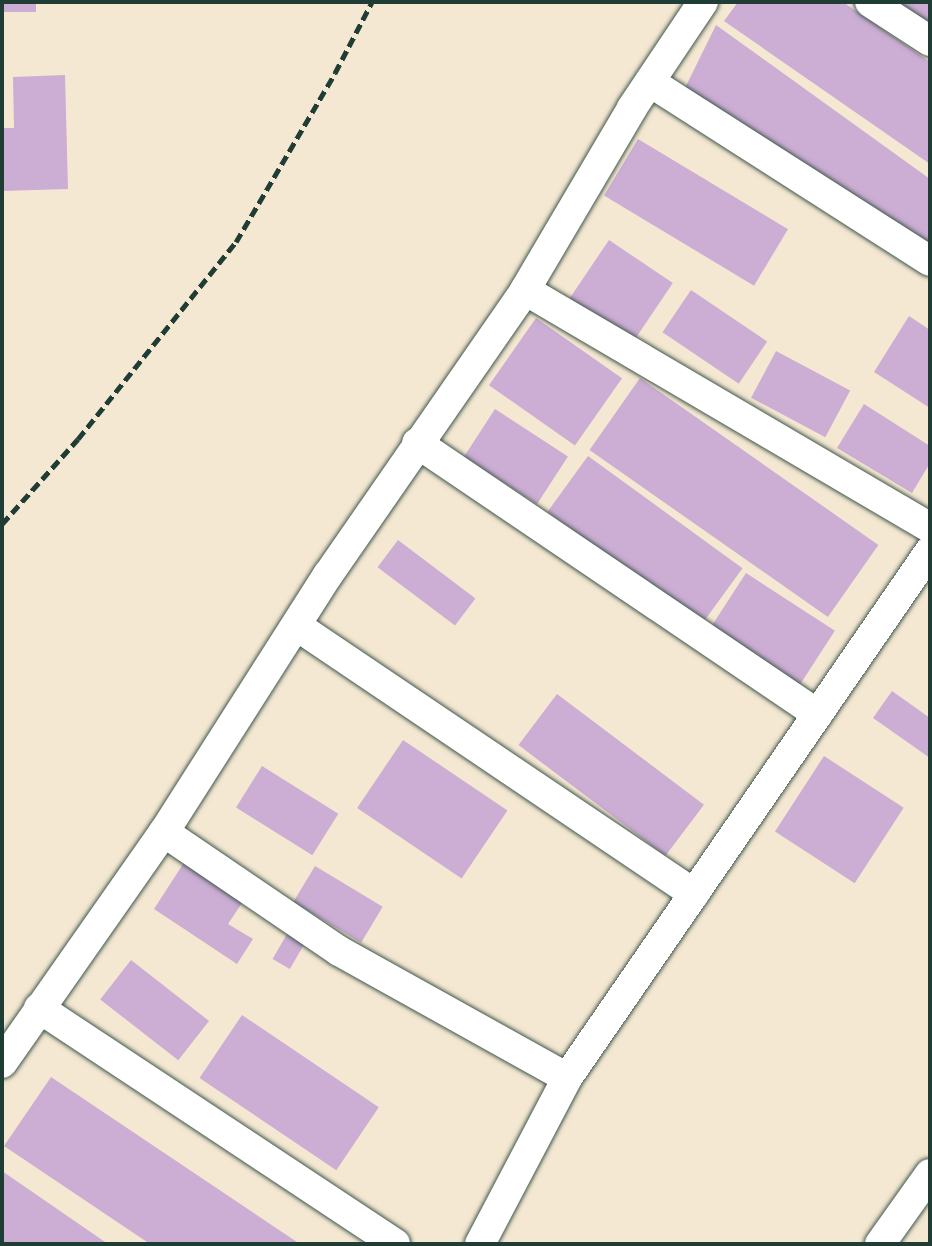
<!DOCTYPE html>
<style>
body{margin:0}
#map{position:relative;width:932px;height:1246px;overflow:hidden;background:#f5e8d2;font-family:"Architects Daughter",sans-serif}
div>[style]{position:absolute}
.building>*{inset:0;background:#ccadd4;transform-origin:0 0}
.roads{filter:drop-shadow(0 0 2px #3f574c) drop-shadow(0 0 2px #3f574c)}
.minor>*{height:30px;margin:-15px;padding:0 15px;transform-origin:15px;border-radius:15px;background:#fff}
.rail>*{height:5px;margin-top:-2.5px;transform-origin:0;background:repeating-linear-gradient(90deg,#1f3d34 0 10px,transparent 0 15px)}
span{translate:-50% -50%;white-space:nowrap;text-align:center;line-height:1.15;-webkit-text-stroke:5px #fdfcf7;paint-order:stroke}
.frame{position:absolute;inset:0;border:4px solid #1f3d34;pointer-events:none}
</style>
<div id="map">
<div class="building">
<i style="left:2px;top:2px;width:34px;height:10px"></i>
<i style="clip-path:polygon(738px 2px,843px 2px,930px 62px,930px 164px,724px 21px)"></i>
<i style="clip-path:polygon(894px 2px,930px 2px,930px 26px)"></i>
<i style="clip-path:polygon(716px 25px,930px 179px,930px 252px,683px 92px)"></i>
<i style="clip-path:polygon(65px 75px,68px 189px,2px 191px,2px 128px,14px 128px,13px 77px)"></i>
<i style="left:638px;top:139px;width:175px;height:66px;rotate:31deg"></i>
<i style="left:609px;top:240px;width:77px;height:73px;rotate:34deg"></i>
<i style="left:691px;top:290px;width:92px;height:51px;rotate:34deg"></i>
<i style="clip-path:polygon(909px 316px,930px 330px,930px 408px,874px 372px)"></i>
<i style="left:536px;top:318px;width:105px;height:82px;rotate:35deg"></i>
<i style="left:776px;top:351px;width:84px;height:53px;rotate:28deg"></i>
<i style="left:640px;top:378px;width:291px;height:88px;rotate:35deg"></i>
<i style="clip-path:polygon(864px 404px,930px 446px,930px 463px,912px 493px,837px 448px)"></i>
<i style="left:495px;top:409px;width:87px;height:57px;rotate:33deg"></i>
<i style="left:588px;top:456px;width:191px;height:69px;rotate:36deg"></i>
<i style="left:398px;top:540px;width:97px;height:34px;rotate:37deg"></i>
<i style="left:746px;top:573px;width:106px;height:70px;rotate:33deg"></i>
<i style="clip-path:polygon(892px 691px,930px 718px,930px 758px,873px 718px)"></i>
<i style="left:557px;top:694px;width:184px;height:64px;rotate:37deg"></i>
<i style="left:403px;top:740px;width:126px;height:82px;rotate:34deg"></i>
<i style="left:824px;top:756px;width:95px;height:90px;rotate:33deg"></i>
<i style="left:262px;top:766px;width:90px;height:49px;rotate:32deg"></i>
<i style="clip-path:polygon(185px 861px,244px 900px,228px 924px,253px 939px,237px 964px,154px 909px)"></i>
<i style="left:315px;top:866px;width:79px;height:42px;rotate:31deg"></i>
<i style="left:291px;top:927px;width:20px;height:37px;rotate:30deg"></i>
<i style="left:131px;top:960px;width:99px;height:50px;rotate:38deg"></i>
<i style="left:242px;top:1015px;width:165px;height:76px;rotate:34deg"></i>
<i style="clip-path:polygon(51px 1077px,300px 1244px,150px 1244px,4px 1146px)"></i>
<i style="clip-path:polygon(2px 1171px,108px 1244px,2px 1244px)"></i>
</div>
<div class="roads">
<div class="minor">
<i style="left:870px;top:2px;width:72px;rotate:33deg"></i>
<i style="left:650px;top:82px;width:332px;rotate:32.6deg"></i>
<i style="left:525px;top:290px;width:470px;rotate:30.4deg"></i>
<i style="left:417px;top:443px;width:484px;rotate:34.1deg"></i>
<i style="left:297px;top:626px;width:479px;rotate:34deg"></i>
<i style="left:164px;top:832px;width:212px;rotate:34.2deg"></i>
<i style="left:339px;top:951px;width:261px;rotate:29.1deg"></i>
<i style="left:39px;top:1008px;width:427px;rotate:33.5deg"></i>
<i style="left:2px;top:1063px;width:282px;rotate:-55deg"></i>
<i style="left:164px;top:832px;width:305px;rotate:-57.5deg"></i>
<i style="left:328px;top:575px;width:346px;rotate:-55.3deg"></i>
<i style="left:525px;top:290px;width:211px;rotate:-59.5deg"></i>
<i style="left:632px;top:108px;width:128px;rotate:-56.2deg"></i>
<i style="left:480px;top:1244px;width:187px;rotate:-62.3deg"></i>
<i style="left:567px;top:1078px;width:640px;rotate:-55.44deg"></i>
<i style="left:880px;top:1244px;width:86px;rotate:-54.5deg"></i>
</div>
</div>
<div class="rail">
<i style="left:2px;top:524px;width:114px;rotate:-48.2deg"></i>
<i style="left:78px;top:439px;width:253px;rotate:-51.3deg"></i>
<i style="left:236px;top:242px;width:196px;rotate:-59.6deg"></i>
<i style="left:335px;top:73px;width:80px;rotate:-62.5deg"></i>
</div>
<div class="frame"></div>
</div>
